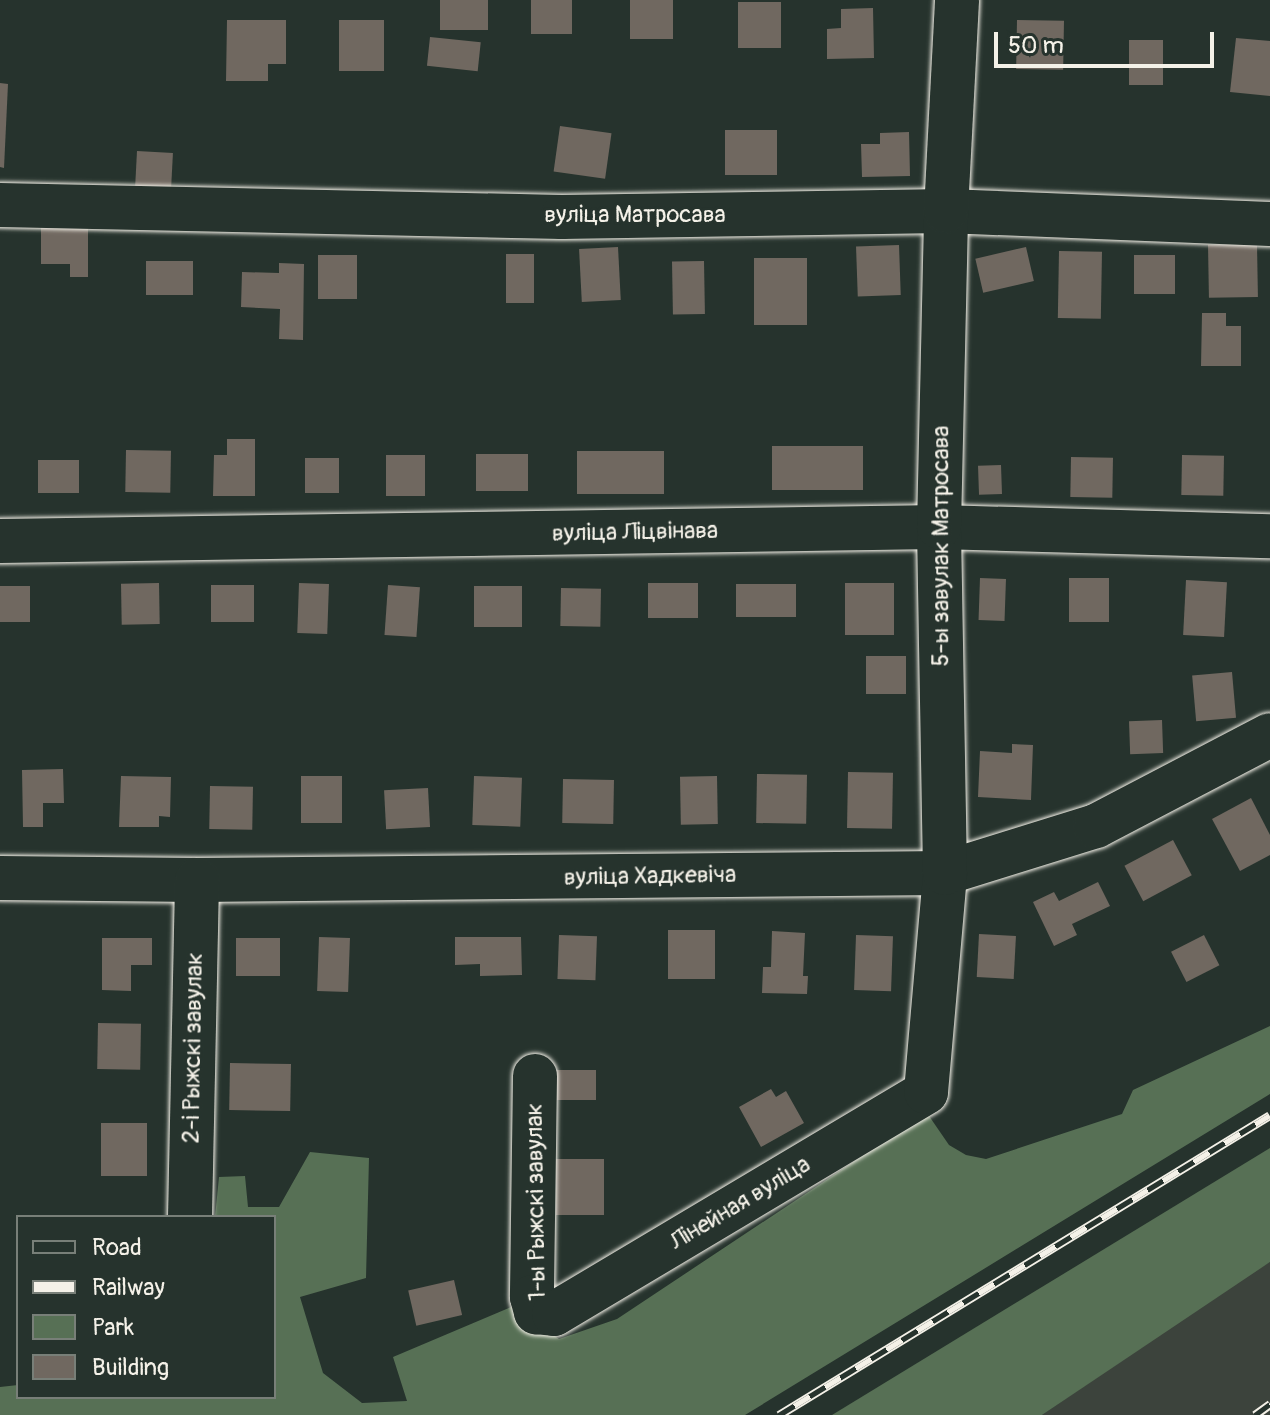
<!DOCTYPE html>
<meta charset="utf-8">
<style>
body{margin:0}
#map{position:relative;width:1270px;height:1415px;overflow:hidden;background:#26332d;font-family:Pangolin,sans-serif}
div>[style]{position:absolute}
.built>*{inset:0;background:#3c433c}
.green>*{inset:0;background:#577055}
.building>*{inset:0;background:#706860;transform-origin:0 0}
.roads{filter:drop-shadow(0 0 2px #f4f1e8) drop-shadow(0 0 2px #f4f1e8)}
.minor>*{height:44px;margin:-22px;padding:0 22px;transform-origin:22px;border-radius:22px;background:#26332d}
.rail>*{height:9px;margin-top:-4.5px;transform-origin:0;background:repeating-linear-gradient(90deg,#26332d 0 18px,#f4f1e8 0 36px);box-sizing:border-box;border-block:2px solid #f4f1e8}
span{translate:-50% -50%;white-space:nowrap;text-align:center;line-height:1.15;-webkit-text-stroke:6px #26332d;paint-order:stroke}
.street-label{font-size:24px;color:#f4f1e8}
.legend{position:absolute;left:16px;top:1215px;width:260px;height:184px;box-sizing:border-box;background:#26332d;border:2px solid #787f78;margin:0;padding:10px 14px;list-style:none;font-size:24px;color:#f4f1e8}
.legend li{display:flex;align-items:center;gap:16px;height:40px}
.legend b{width:40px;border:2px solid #787f78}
.scale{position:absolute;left:994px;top:32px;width:220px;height:36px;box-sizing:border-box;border:4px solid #f4f1e8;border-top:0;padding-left:10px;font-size:24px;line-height:28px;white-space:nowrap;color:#f4f1e8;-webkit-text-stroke:6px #26332d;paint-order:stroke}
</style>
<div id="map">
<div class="built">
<i style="clip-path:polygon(1270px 1262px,1270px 1415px,1042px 1415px,1243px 1278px)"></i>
</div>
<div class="green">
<i style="clip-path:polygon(1270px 1026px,1270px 1094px,745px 1415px,0 1415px,0 1387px,18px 1385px,18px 1397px,274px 1397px,274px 1217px,215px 1217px,219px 1177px,245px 1176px,248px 1207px,279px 1207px,310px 1152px,369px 1158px,366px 1278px,300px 1297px,323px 1373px,362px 1403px,407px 1401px,393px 1357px,511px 1307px,559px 1339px,617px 1319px,927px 1113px,949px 1145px,966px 1155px,986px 1159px,1122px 1114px,1133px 1090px)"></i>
<i style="clip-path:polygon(1270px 1148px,1270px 1262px,1042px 1415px,832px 1415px)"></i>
</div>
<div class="building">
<i style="left:440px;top:0;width:48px;height:30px"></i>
<i style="left:531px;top:0;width:41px;height:34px"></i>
<i style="left:630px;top:0;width:43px;height:39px"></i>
<i style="left:738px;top:2px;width:43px;height:46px"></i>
<i style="clip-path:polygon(873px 8px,874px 58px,827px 59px,827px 29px,841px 28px,841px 9px)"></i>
<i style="clip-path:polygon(227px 20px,286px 20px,286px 64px,268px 64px,268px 81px,226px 81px)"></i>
<i style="left:339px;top:20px;width:45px;height:51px"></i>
<i style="left:1017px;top:20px;width:47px;height:49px;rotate:1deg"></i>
<i style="left:430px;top:37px;width:51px;height:29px;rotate:6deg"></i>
<i style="clip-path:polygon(1236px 38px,1270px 41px,1270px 96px,1230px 92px)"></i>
<i style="left:1163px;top:40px;width:45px;height:34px;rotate:90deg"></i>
<i style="clip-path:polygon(0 83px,8px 84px,4px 168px,0 167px)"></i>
<i style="left:560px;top:126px;width:52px;height:46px;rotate:8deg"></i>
<i style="left:777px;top:130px;width:45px;height:52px;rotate:90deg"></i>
<i style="clip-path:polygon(909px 132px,910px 176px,862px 177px,861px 144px,880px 144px,880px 133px)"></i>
<i style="left:137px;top:151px;width:36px;height:39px;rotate:3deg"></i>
<i style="clip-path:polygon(41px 227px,88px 227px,88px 277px,70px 277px,70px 264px,41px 264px)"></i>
<i style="left:1257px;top:244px;width:53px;height:49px;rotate:89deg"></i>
<i style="left:899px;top:245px;width:50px;height:43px;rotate:88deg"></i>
<i style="left:618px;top:247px;width:53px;height:39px;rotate:87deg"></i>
<i style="left:1026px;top:247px;width:35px;height:52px;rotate:77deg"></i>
<i style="left:1059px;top:251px;width:43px;height:67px;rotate:1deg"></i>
<i style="left:506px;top:254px;width:28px;height:49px"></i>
<i style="left:318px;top:255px;width:39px;height:44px"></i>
<i style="left:1134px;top:255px;width:41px;height:39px"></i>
<i style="left:754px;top:258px;width:53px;height:67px"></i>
<i style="left:146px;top:261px;width:47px;height:34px"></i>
<i style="left:704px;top:261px;width:53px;height:32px;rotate:89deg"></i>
<i style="clip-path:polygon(279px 263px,304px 264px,303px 340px,279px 339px,280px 309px,241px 307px,242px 272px,279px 273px)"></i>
<i style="clip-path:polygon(1202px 313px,1226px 313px,1226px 326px,1241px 326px,1241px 366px,1201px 366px)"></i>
<i style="clip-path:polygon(227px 439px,255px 439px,255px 496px,213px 496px,214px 455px,227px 455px)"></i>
<i style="left:863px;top:446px;width:44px;height:91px;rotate:90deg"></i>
<i style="left:126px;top:450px;width:45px;height:42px;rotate:1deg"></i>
<i style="left:664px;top:451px;width:43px;height:87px;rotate:90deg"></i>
<i style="left:476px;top:454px;width:52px;height:37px"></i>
<i style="left:386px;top:455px;width:39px;height:41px"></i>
<i style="left:1182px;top:455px;width:42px;height:40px;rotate:1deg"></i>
<i style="left:1071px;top:457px;width:42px;height:40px;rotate:1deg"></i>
<i style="left:305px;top:458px;width:34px;height:35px"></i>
<i style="left:38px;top:460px;width:41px;height:33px"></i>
<i style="left:1001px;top:465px;width:29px;height:23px;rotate:88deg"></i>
<i style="left:980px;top:578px;width:26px;height:42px;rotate:2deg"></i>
<i style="left:1069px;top:578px;width:40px;height:44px"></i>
<i style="left:1186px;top:580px;width:41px;height:55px;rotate:3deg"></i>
<i style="left:159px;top:583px;width:41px;height:38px;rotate:89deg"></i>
<i style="left:299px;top:583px;width:30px;height:50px;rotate:2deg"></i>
<i style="left:698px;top:583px;width:35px;height:50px;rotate:90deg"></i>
<i style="left:845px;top:583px;width:49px;height:52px"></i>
<i style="left:736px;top:584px;width:60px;height:33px"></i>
<i style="left:211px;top:585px;width:43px;height:37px"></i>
<i style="left:388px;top:585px;width:32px;height:50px;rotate:4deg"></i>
<i style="left:30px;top:586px;width:36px;height:30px;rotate:90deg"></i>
<i style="left:474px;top:586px;width:48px;height:41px"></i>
<i style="left:561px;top:588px;width:40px;height:38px;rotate:1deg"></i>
<i style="left:906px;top:656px;width:38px;height:40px;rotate:90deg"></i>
<i style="left:1232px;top:672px;width:46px;height:40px;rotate:85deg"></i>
<i style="left:1162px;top:720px;width:33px;height:33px;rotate:88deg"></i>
<i style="clip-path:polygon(1012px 744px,1033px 745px,1031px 800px,978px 797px,980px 751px,1012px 753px)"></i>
<i style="clip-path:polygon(63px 769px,64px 803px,43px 803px,43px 827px,23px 827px,22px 770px)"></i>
<i style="left:848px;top:772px;width:45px;height:56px;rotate:1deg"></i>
<i style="left:757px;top:774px;width:50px;height:49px;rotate:1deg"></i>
<i style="clip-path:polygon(121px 776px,171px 777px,170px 817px,159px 816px,159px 827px,119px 827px)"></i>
<i style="left:301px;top:776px;width:41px;height:47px"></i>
<i style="left:474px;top:776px;width:48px;height:49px;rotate:2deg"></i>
<i style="left:717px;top:776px;width:48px;height:37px;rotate:89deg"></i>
<i style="left:563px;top:779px;width:51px;height:44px;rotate:1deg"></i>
<i style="left:210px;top:786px;width:43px;height:43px;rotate:1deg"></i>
<i style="left:428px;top:788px;width:39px;height:44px;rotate:87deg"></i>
<i style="clip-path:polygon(1251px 798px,1270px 835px,1270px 855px,1240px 871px,1212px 819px)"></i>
<i style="left:1173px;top:840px;width:40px;height:55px;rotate:62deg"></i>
<i style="clip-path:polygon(1098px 882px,1110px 906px,1072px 924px,1077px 935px,1054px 946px,1033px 902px,1054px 892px,1059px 901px)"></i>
<i style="left:715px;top:930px;width:49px;height:47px;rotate:90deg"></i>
<i style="clip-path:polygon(772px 931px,805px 933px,803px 976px,808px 976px,807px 994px,762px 993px,763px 967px,771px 967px)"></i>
<i style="left:979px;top:934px;width:37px;height:43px;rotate:3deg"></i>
<i style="left:559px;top:935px;width:38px;height:44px;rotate:2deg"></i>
<i style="left:856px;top:935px;width:37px;height:55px;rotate:2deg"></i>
<i style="left:1204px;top:935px;width:34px;height:37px;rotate:63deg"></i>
<i style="left:319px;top:937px;width:31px;height:54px;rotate:2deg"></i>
<i style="clip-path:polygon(455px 937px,521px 937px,522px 975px,480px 976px,480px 964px,455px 965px)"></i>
<i style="clip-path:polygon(102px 938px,152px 938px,152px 965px,131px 965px,131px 991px,102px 990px)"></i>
<i style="left:236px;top:938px;width:44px;height:38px"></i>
<i style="left:98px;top:1023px;width:43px;height:46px;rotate:1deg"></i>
<i style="left:230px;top:1063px;width:61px;height:47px;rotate:1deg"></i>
<i style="left:556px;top:1070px;width:40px;height:30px"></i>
<i style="clip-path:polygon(771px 1089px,776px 1097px,786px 1091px,804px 1123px,761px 1147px,739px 1107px)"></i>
<i style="left:101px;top:1123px;width:46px;height:53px"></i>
<i style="left:556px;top:1159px;width:48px;height:56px"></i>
<i style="left:454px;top:1280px;width:36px;height:47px;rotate:77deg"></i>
</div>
<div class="roads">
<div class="minor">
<i style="left:0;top:205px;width:562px;rotate:1.22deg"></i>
<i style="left:562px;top:217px;width:384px;rotate:-0.9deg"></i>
<i style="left:946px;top:211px;width:324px;rotate:2.3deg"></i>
<i style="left:0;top:541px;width:939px;rotate:-0.85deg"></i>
<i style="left:939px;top:527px;width:331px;rotate:1.6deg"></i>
<i style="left:0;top:878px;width:197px;rotate:0.6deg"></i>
<i style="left:197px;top:880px;width:748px;rotate:-0.54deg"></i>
<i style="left:945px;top:873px;width:158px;rotate:-17.3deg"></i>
<i style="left:1096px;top:826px;width:196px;rotate:-27.6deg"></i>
<i style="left:535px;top:1076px;width:221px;rotate:90.8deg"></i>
<i style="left:532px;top:1297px;width:16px;rotate:75deg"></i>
<i style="left:536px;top:1312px;width:18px;rotate:6deg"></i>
<i style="left:554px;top:1314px;width:433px;rotate:-30.8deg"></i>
<i style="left:926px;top:1092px;width:220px;rotate:-85deg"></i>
<i style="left:945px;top:873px;width:346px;rotate:-91deg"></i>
<i style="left:939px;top:527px;width:316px;rotate:-88.7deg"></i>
<i style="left:946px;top:211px;width:211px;rotate:-87deg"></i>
<i style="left:190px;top:1217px;width:337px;rotate:-88.8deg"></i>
</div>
</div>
<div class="rail">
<i style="left:779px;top:1415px;width:575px;rotate:-31.42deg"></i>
<i style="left:1255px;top:1415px;width:19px;rotate:-36deg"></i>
</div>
<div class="street-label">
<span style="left:635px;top:215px">вуліца Матросава</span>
<span style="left:635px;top:532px;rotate:-1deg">вуліца Ліцвінава</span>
<span style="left:941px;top:546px;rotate:-90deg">5-ы завулак Матросава</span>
<span style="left:650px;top:876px;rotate:-1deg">вуліца Хадкевіча</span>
<span style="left:193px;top:1048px;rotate:-89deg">2-і Рыжскі завулак</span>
<span style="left:536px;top:1202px;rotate:-91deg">1-ы Рыжскі завулак</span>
<span style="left:740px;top:1203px;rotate:-31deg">Лінейная вуліца</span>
</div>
<ul class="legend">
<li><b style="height:10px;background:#26332d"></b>Road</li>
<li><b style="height:10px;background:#f4f1e8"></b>Railway</li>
<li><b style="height:22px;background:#577055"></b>Park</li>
<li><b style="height:22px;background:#706860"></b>Building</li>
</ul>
<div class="scale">50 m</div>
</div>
